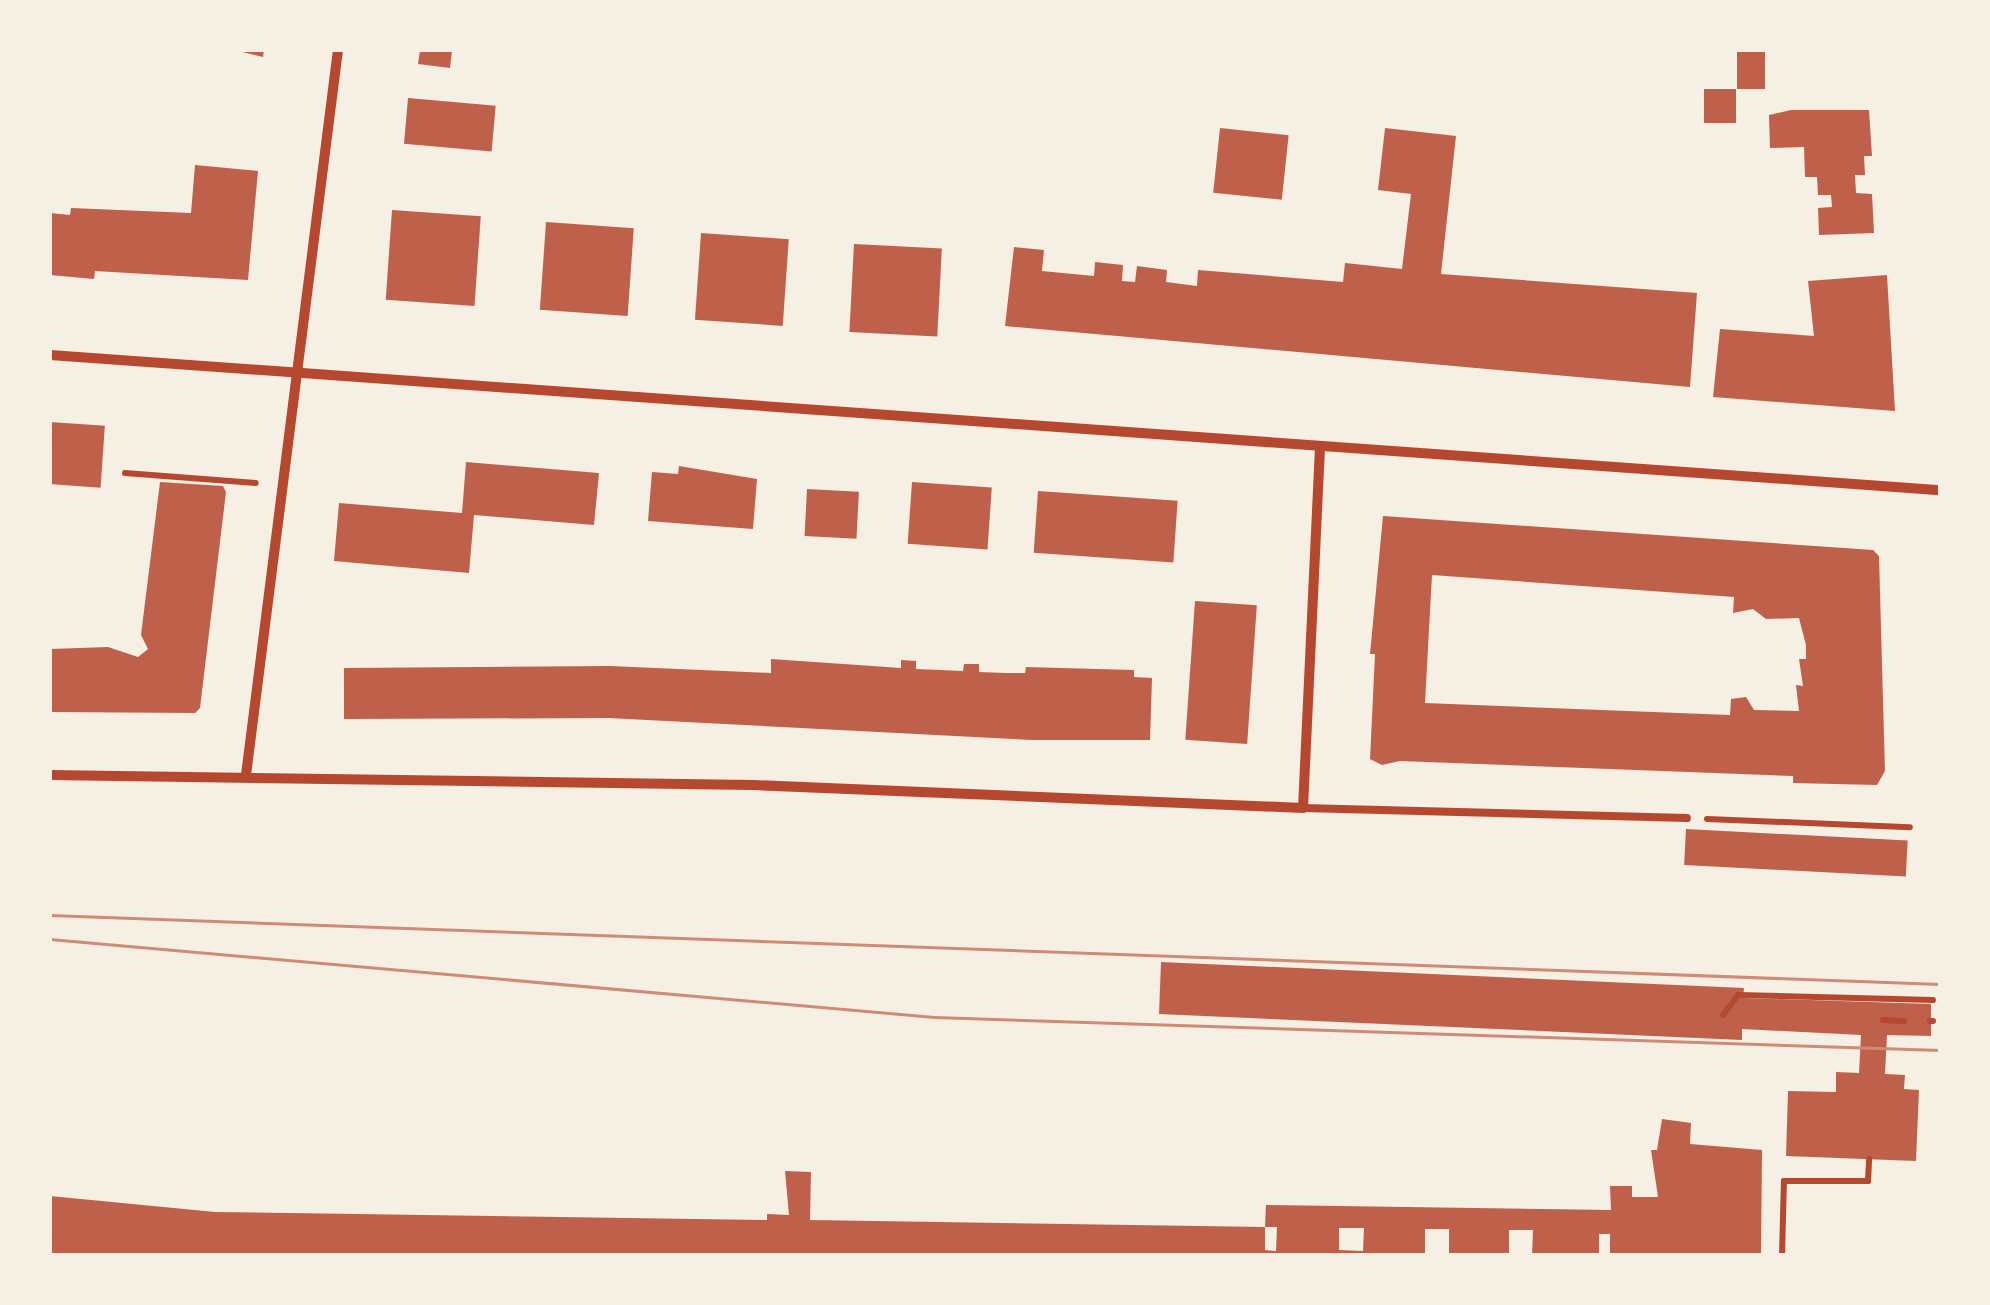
<!DOCTYPE html>
<style>
body{margin:0}
#map{position:relative;width:1990px;height:1305px;overflow:hidden;background:#f6efe4;font-family:"Space Grotesk",sans-serif}
div>[style]{position:absolute}
.building>*{inset:0;background:#bf614a;transform-origin:0 0}
.path>*{height:6px;margin:-3px;padding:0 3px;transform-origin:3px;border-radius:3px;background:#b5482f}
.service>*{height:8px;margin:-4px;padding:0 4px;transform-origin:4px;border-radius:4px;background:#b5482f}
.minor>*{height:10px;margin:-5px;padding:0 5px;transform-origin:5px;border-radius:5px;background:#b5482f}
.tram>*{height:2.5px;margin:-1.25px;padding:0 1.25px;transform-origin:1.25px;border-radius:1.25px;background:#cf8b77}
span{translate:-50% -50%;white-space:nowrap;text-align:center;line-height:1.15;-webkit-text-stroke:10px #f6efe4;paint-order:stroke}
.frame{position:absolute;inset:0;border:52px solid #f6efe4;pointer-events:none}
</style>
<div id="map">
<div class="building">
<i style="clip-path:polygon(238px 50px,264px 50px,263px 57px,238px 51px)"></i>
<i style="clip-path:polygon(420px 50px,452px 50px,450px 68px,418px 64px)"></i>
<i style="left:1737px;top:50px;width:28px;height:39px"></i>
<i style="left:1704px;top:89px;width:32px;height:34px"></i>
<i style="left:408px;top:98px;width:88px;height:46px;rotate:5deg"></i>
<i style="clip-path:polygon(1791px 110px,1869px 110px,1872px 156px,1864px 156px,1865px 175px,1855px 175px,1856px 193px,1872px 194px,1874px 233px,1819px 235px,1818px 208px,1832px 207px,1831px 195px,1818px 195px,1817px 177px,1805px 177px,1804px 147px,1770px 148px,1769px 115px)"></i>
<i style="left:1220px;top:128px;width:69px;height:65px;rotate:6deg"></i>
<i style="clip-path:polygon(1385px 128px,1456px 136px,1441px 274px,1697px 293px,1690px 387px,1005px 326px,1014px 247px,1044px 250px,1042px 271px,1094px 276px,1095px 262px,1123px 265px,1122px 281px,1135px 282px,1137px 266px,1167px 270px,1166px 282px,1197px 286px,1198px 270px,1343px 282px,1345px 263px,1402px 269px,1411px 194px,1378px 190px)"></i>
<i style="clip-path:polygon(195px 165px,258px 171px,248px 280px,95px 271px,94px 279px,50px 275px,50px 213px,70px 215px,71px 208px,191px 213px)"></i>
<i style="left:392px;top:210px;width:89px;height:90px;rotate:4deg"></i>
<i style="left:546px;top:222px;width:88px;height:88px;rotate:4deg"></i>
<i style="left:701px;top:233px;width:88px;height:87px;rotate:4deg"></i>
<i style="left:854px;top:244px;width:88px;height:88px;rotate:3deg"></i>
<i style="clip-path:polygon(1887px 275px,1895px 411px,1713px 397px,1720px 329px,1814px 336px,1808px 281px)"></i>
<i style="left:50px;top:422px;width:55px;height:62px;rotate:4deg"></i>
<i style="clip-path:polygon(466px 462px,599px 473px,594px 525px,474px 515px,469px 573px,334px 561px,339px 503px,462px 513px)"></i>
<i style="clip-path:polygon(679px 466px,757px 479px,753px 529px,648px 521px,652px 472px,678px 474px)"></i>
<i style="clip-path:polygon(160px 482px,223px 486px,226px 492px,200px 708px,195px 713px,50px 712px,50px 649px,108px 647px,138px 657px,148px 649px,141px 635px)"></i>
<i style="left:912px;top:482px;width:80px;height:62px;rotate:4deg"></i>
<i style="left:807px;top:489px;width:52px;height:47px;rotate:3deg"></i>
<i style="left:1038px;top:491px;width:140px;height:62px;rotate:4deg"></i>
<i style="clip-path:polygon(evenodd,1383px 516px,1873px 550px,1879px 556px,1885px 771px,1877px 785px,1793px 783px,1793px 776px,1400px 761px,1382px 765px,1370px 759px,1375px 654px,1370px 654px,1383px 516px,1432px 575px,1734px 597px,1733px 613px,1753px 609px,1766px 619px,1799px 618px,1806px 645px,1806px 659px,1799px 659px,1803px 686px,1796px 685px,1799px 711px,1754px 710px,1746px 697px,1731px 699px,1730px 715px,1425px 703px,1432px 575px)"></i>
<i style="left:1195px;top:601px;width:62px;height:139px;rotate:4deg"></i>
<i style="clip-path:polygon(771px 659px,901px 668px,901px 660px,916px 661px,916px 669px,963px 671px,964px 664px,979px 664px,979px 672px,1006px 673px,1025px 673px,1026px 667px,1134px 670px,1134px 677px,1152px 678px,1150px 740px,1032px 740px,608px 718px,344px 719px,344px 668px,610px 666px,771px 673px)"></i>
<i style="left:1686px;top:829px;width:222px;height:36px;rotate:3deg"></i>
<i style="clip-path:polygon(1161px 962px,1744px 988px,1743px 998px,1931px 1004px,1931px 1036px,1887px 1035px,1885px 1074px,1905px 1075px,1904px 1089px,1919px 1090px,1916px 1161px,1786px 1156px,1788px 1091px,1836px 1092px,1836px 1072px,1859px 1073px,1861px 1035px,1742px 1029px,1742px 1040px,1159px 1014px)"></i>
<i style="clip-path:polygon(evenodd,1662px 1119px,1691px 1123px,1690px 1144px,1762px 1150px,1761px 1255px,1610px 1255px,1610px 1234px,1599px 1234px,1599px 1255px,1532px 1255px,1533px 1230px,1509px 1230px,1509px 1255px,1449px 1255px,1449px 1229px,1425px 1229px,1425px 1255px,50px 1253px,50px 1196px,215px 1212px,767px 1220px,767px 1214px,789px 1215px,785px 1171px,811px 1172px,810px 1220px,1265px 1227px,1266px 1205px,1611px 1210px,1610px 1186px,1632px 1186px,1632px 1197px,1658px 1197px,1651px 1150px,1657px 1150px,1662px 1119px,1265px 1227px,1277px 1227px,1276px 1251px,1265px 1250px,1265px 1227px,1662px 1119px,1339px 1228px,1364px 1228px,1363px 1251px,1339px 1250px,1339px 1228px)"></i>
</div>
<div class="path">
<i style="left:125px;top:473px;width:131px;rotate:4.4deg"></i>
<i style="left:1707px;top:819px;width:203px;rotate:2.3deg"></i>
<i style="left:1723px;top:1015px;width:25px;rotate:-53deg"></i>
<i style="left:1738px;top:995px;width:195px;rotate:1.5deg"></i>
<i style="left:1883px;top:1020px;width:21px;rotate:3deg"></i>
<i style="left:1930px;top:1021px;width:3px"></i>
<i style="left:1782px;top:1255px;width:74px;rotate:-88.5deg"></i>
<i style="left:1784px;top:1181px;width:84px"></i>
<i style="left:1868px;top:1181px;width:22px;rotate:-87deg"></i>
</div>
<div class="service">
<i style="left:1303px;top:808px;width:384px;rotate:1.5deg"></i>
</div>
<div class="minor">
<i style="left:50px;top:355px;width:1895px;rotate:4.09deg"></i>
<i style="left:50px;top:775px;width:703px;rotate:0.81deg"></i>
<i style="left:753px;top:785px;width:550px;rotate:2.39deg"></i>
<i style="left:1303px;top:808px;width:362px;rotate:-87.3deg"></i>
<i style="left:246px;top:775px;width:731px;rotate:-82.77deg"></i>
</div>
<div class="tram">
<i style="left:50px;top:915px;width:1891px;rotate:2.09deg"></i>
<i style="left:50px;top:939px;width:887px;rotate:5.04deg"></i>
<i style="left:934px;top:1017px;width:1007px;rotate:1.88deg"></i>
</div>
<div class="frame"></div>
</div>
